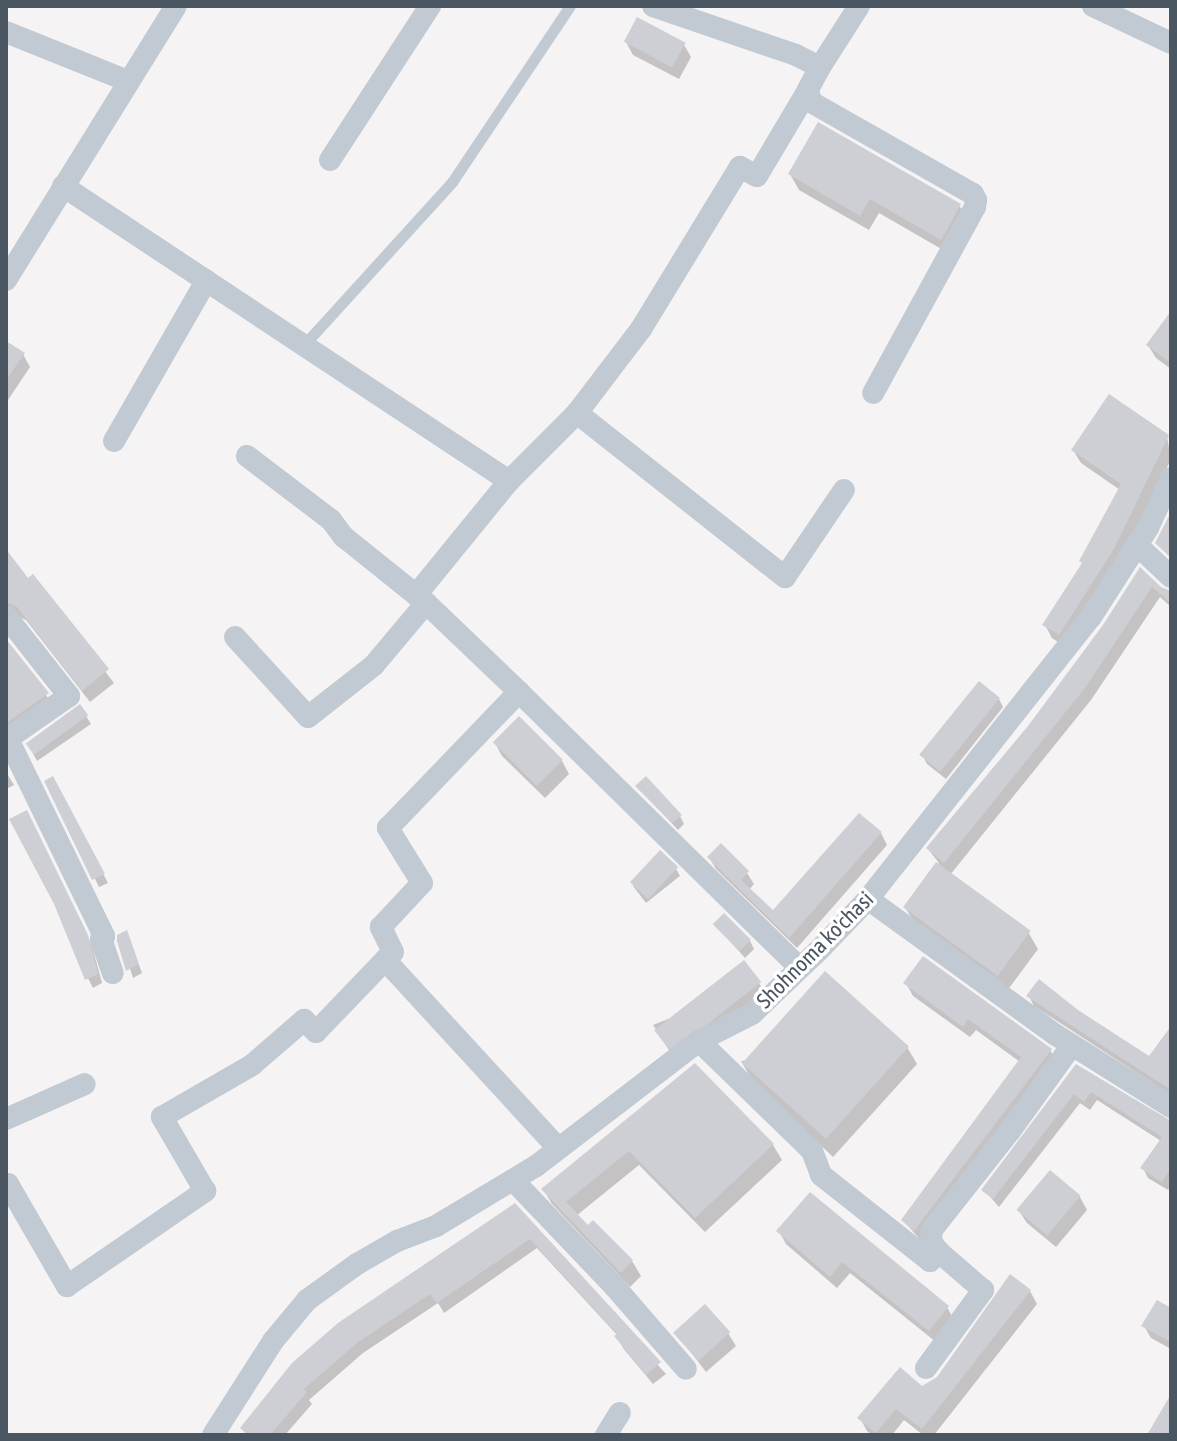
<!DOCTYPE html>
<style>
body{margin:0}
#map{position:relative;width:1177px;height:1441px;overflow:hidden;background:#f5f3f3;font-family:"Asap Condensed",sans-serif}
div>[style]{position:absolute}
.shadow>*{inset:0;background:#0003}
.building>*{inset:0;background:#cdcfd5;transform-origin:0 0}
.lane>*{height:11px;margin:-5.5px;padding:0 5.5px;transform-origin:5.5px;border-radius:5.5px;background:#c1cad2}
.street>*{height:22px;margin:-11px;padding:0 11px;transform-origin:11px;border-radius:11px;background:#c1cad2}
span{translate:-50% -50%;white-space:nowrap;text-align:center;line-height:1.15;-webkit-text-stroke:7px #fff;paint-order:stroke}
.street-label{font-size:22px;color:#4a5661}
.frame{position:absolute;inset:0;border:8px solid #4a5661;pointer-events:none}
</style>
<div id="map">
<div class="shadow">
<i style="clip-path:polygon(626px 42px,684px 45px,691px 57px,679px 79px,633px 55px)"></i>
<i style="clip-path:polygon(790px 174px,959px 205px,968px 220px,950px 254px,879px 213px,869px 230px,799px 190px)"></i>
<i style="clip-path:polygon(1171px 314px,1171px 369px,1156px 358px,1148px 345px)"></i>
<i style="clip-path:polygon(6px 343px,23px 354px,30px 367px,6px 403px)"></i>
<i style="clip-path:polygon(1167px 437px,1171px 459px,1142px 520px,1067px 648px,1052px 638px,1045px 625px,1083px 564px,1120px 490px,1081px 463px,1073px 450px)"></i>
<i style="clip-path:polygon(6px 552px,28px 581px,32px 577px,114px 683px,90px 702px,26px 620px,13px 614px,6px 617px)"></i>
<i style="clip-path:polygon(1140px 570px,1167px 593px,1171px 591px,1171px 607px,1160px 597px,1091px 700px,950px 875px,1028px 932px,1038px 949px,1007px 991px,915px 924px,905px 907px,939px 863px,928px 849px,1029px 727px,1104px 626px)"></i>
<i style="clip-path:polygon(6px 642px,54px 706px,6px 742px)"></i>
<i style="clip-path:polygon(999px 699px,1003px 707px,946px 779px,927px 764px,923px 756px)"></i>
<i style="clip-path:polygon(80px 706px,91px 724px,37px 761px,28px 744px)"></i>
<i style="clip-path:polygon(495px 743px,562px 761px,569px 774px,545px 798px,502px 756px)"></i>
<i style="clip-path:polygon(6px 772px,14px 785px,6px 789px)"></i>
<i style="clip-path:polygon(52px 779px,108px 883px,99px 887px,47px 782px)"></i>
<i style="clip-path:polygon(637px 786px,680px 816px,684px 824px,678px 830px)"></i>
<i style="clip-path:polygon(32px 822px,92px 946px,102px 983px,93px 988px,77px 957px)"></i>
<i style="clip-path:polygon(881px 833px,887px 845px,797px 948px,716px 869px,709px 857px,747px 873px,754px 884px,749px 890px,773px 913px)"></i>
<i style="clip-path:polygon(676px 869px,680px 876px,646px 903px,633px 886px)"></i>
<i style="clip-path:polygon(715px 924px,750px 941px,754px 949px,745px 958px)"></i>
<i style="clip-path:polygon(120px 936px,130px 941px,142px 973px,133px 978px)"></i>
<i style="clip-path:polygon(759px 983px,766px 995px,674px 1058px,653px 1025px)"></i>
<i style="clip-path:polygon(906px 983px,1050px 1050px,1057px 1062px,922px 1242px,903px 1220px,1020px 1062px,976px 1030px,970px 1037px,913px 996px)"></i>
<i style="clip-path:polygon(1029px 996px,1077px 1011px,1150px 1059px,1171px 1029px,1171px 1095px,1034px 1006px)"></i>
<i style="clip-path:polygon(907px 1047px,917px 1064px,833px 1157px,751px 1078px,741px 1061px)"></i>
<i style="clip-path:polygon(695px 1066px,773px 1145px,782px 1160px,705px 1232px,639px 1165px,576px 1216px,632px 1261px,641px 1276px,630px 1287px,552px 1204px,543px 1189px)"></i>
<i style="clip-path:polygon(1076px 1067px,1171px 1121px,1171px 1185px,1168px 1190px,1148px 1178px,1143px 1168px,1161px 1141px,1097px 1100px,1090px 1110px,1080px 1103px,999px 1207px,984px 1190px)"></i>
<i style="clip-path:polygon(1080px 1197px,1087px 1210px,1056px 1247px,1027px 1223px,1019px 1211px)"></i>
<i style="clip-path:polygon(515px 1205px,666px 1374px,653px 1384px,623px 1348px,618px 1336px,537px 1248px,444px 1313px,438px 1303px,363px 1353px,309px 1400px,312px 1404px,285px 1435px,246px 1435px,243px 1429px)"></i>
<i style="clip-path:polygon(779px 1231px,947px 1307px,954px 1320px,936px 1342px,850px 1273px,837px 1288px,786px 1244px)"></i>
<i style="clip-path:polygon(1030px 1291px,1037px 1304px,934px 1435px,923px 1435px,904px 1420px,892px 1435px,872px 1435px,867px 1431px,860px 1418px,938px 1378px)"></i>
<i style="clip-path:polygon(1171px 1310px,1171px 1349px,1151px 1338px,1144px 1326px)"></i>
<i style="clip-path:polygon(676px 1333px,728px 1333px,736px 1346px,706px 1372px)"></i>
</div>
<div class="building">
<i style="left:637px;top:17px;width:55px;height:28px;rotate:28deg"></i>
<i style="clip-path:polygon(818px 122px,961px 204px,941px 240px,870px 199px,860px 216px,788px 174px)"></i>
<i style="clip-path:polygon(1171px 311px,1171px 363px,1146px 345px)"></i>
<i style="clip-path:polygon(6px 341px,25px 353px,6px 380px)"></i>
<i style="clip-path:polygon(1109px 394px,1169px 435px,1114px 549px,1059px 635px,1042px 625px,1082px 563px,1079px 561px,1121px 484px,1071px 450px)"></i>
<i style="clip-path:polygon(1171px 512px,1171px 558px,1155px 543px)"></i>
<i style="clip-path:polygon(6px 549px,28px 578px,33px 574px,109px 669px,82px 691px,17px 607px,6px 602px)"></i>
<i style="clip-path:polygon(1140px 567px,1161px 587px,1171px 591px,1171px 603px,1152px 587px,1085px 688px,944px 863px,926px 848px,1028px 726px,1103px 625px)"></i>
<i style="clip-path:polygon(6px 639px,49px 693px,6px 723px)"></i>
<i style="left:979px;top:681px;width:27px;height:95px;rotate:39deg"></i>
<i style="left:80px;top:704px;width:14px;height:67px;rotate:54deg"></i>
<i style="left:519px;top:716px;width:62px;height:37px;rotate:45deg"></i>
<i style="clip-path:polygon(53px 776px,105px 874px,92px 880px,44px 781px)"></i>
<i style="clip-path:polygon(646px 776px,682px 815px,672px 823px,635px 786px)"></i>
<i style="clip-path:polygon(27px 810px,88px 935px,98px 974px,85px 980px,54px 904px,9px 819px)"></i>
<i style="clip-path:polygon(859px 813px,882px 832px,789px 938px,707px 857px,721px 843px,749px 871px,741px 880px,773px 910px)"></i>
<i style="left:660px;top:850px;width:25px;height:44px;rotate:43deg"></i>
<i style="left:936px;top:862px;width:117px;height:56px;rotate:36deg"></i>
<i style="left:724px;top:913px;width:38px;height:16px;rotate:45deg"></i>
<i style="clip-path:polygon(127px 930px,139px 964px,126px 971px,117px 941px,117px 935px)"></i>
<i style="clip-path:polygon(923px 956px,1052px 1049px,914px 1231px,901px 1220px,1021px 1057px,968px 1019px,963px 1027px,903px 983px)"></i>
<i style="left:744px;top:960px;width:28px;height:114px;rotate:52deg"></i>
<i style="left:825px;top:971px;width:113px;height:124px;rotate:42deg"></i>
<i style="clip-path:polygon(1039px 979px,1078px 1010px,1149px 1056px,1171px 1026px,1171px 1090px,1026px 996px)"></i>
<i style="clip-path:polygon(695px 1063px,774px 1144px,695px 1218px,629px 1151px,566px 1202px,588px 1225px,593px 1220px,633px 1260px,621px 1273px,541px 1189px)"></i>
<i style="clip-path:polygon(1076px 1064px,1171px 1121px,1171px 1168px,1162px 1182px,1140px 1168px,1162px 1137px,1091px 1092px,1084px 1102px,1074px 1094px,993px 1199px,981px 1190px)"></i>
<i style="left:1050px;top:1170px;width:40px;height:52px;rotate:40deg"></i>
<i style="clip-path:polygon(810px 1192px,949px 1306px,929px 1331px,842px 1262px,830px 1277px,776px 1231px)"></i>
<i style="clip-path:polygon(515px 1203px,661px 1362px,646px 1375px,614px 1336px,617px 1334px,530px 1239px,437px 1303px,430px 1294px,357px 1343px,304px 1389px,307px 1392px,270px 1435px,248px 1435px,240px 1428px,292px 1363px,338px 1323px)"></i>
<i style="clip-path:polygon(1010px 1274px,1031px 1290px,922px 1429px,896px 1409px,876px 1433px,857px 1418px,900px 1367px,922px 1386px,937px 1377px)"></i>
<i style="clip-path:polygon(1157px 1300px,1171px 1308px,1171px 1342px,1141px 1326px)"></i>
<i style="left:705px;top:1304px;width:38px;height:43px;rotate:48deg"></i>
<i style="clip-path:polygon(1171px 1394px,1171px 1435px,1147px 1435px)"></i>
</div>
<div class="lane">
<i style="left:302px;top:347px;width:223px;rotate:-47.7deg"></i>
<i style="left:452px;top:182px;width:212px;rotate:-56.2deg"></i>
</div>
<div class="street">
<i style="left:653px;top:6px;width:151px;rotate:18.9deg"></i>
<i style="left:796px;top:55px;width:27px;rotate:27deg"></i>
<i style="left:820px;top:67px;width:72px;rotate:-57.4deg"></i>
<i style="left:1093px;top:6px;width:86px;rotate:25.4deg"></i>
<i style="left:6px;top:32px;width:131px;rotate:21.9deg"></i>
<i style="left:820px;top:67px;width:26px;rotate:118deg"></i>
<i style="left:808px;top:90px;width:12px;rotate:76deg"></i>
<i style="left:811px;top:102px;width:186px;rotate:29.6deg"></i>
<i style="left:973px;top:194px;width:7px;rotate:63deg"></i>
<i style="left:976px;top:200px;width:7px;rotate:98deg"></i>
<i style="left:975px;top:207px;width:212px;rotate:118.7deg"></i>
<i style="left:330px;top:160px;width:184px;rotate:-57deg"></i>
<i style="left:63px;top:186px;width:535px;rotate:33.48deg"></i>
<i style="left:6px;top:280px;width:322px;rotate:-58.2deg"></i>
<i style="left:577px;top:413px;width:265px;rotate:38.3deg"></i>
<i style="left:785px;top:577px;width:105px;rotate:-55.9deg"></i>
<i style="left:114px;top:441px;width:185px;rotate:-60.1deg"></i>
<i style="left:247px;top:456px;width:106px;rotate:37.3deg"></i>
<i style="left:331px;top:520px;width:21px;rotate:53deg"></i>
<i style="left:344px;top:537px;width:105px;rotate:38.8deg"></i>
<i style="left:1137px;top:545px;width:47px;rotate:43.3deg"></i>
<i style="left:416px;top:595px;width:147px;rotate:-50.8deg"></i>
<i style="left:509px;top:481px;width:96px;rotate:-45deg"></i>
<i style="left:577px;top:413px;width:106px;rotate:-52.7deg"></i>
<i style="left:641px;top:329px;width:190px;rotate:-58.6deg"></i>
<i style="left:740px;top:167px;width:19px;rotate:28deg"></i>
<i style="left:757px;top:176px;width:100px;rotate:-59.3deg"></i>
<i style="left:6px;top:616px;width:102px;rotate:51.8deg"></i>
<i style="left:69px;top:696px;width:77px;rotate:145.1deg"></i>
<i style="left:235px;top:637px;width:108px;rotate:47.6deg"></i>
<i style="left:308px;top:717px;width:84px;rotate:-38.2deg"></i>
<i style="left:374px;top:665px;width:81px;rotate:-50deg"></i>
<i style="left:426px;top:603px;width:129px;rotate:43.7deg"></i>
<i style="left:8px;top:739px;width:212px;rotate:64deg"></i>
<i style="left:101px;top:930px;width:7px;rotate:63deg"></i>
<i style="left:104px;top:936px;width:4px;rotate:135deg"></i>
<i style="left:101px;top:939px;width:36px;rotate:71deg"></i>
<i style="left:868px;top:899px;width:232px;rotate:35.9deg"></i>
<i style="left:1056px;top:1035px;width:136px;rotate:32.1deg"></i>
<i style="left:699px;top:1041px;width:158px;rotate:44.2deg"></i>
<i style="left:812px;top:1151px;width:26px;rotate:69deg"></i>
<i style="left:821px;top:1175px;width:139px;rotate:38.3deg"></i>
<i style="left:930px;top:1261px;width:13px;rotate:-45deg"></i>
<i style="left:6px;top:1119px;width:86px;rotate:-23.9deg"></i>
<i style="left:558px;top:1148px;width:255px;rotate:-132.6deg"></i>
<i style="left:385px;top:960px;width:11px;rotate:-45deg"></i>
<i style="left:393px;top:952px;width:28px;rotate:-116deg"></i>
<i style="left:381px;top:927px;width:60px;rotate:-47deg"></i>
<i style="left:422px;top:883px;width:65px;rotate:-121.7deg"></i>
<i style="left:388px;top:828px;width:189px;rotate:-46.1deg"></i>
<i style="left:519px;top:692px;width:392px;rotate:44.5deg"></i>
<i style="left:513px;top:1180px;width:148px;rotate:46.4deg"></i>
<i style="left:615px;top:1287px;width:108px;rotate:49.1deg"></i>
<i style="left:8px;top:1184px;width:118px;rotate:60deg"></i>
<i style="left:67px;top:1286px;width:168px;rotate:-34.5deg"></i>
<i style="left:205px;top:1191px;width:86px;rotate:-120.2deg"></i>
<i style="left:162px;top:1117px;width:104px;rotate:-30deg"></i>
<i style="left:252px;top:1065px;width:69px;rotate:-40.9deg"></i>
<i style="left:304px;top:1020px;width:17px;rotate:45deg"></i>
<i style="left:316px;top:1032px;width:100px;rotate:-46.2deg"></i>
<i style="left:926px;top:1368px;width:97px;rotate:-53.8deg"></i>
<i style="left:983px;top:1290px;width:58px;rotate:-139.2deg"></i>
<i style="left:939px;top:1252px;width:11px;rotate:-128deg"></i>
<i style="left:932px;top:1243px;width:12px;rotate:-95deg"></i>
<i style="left:931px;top:1231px;width:127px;rotate:-51.7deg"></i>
<i style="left:1010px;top:1131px;width:106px;rotate:-54.2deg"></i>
<i style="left:213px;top:1435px;width:112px;rotate:-57.4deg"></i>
<i style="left:273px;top:1341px;width:53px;rotate:-50.3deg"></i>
<i style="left:307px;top:1300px;width:62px;rotate:-35.8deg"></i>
<i style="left:357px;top:1264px;width:46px;rotate:-29.9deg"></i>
<i style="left:397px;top:1241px;width:42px;rotate:-21deg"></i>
<i style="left:436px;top:1226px;width:117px;rotate:-31deg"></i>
<i style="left:536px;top:1166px;width:205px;rotate:-37.5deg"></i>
<i style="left:699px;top:1041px;width:59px;rotate:-27deg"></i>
<i style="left:752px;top:1014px;width:97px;rotate:-43.7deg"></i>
<i style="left:822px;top:947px;width:66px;rotate:-46.2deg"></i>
<i style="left:868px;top:899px;width:360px;rotate:-51.7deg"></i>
<i style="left:1091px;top:617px;width:106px;rotate:-57.4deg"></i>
<i style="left:1148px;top:528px;width:55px;rotate:-65.3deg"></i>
<i style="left:606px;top:1435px;width:26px;rotate:-58deg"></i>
</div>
<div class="street-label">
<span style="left:815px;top:950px;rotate:-45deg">Shohnoma ko'chasi</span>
</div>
<div class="frame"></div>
</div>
